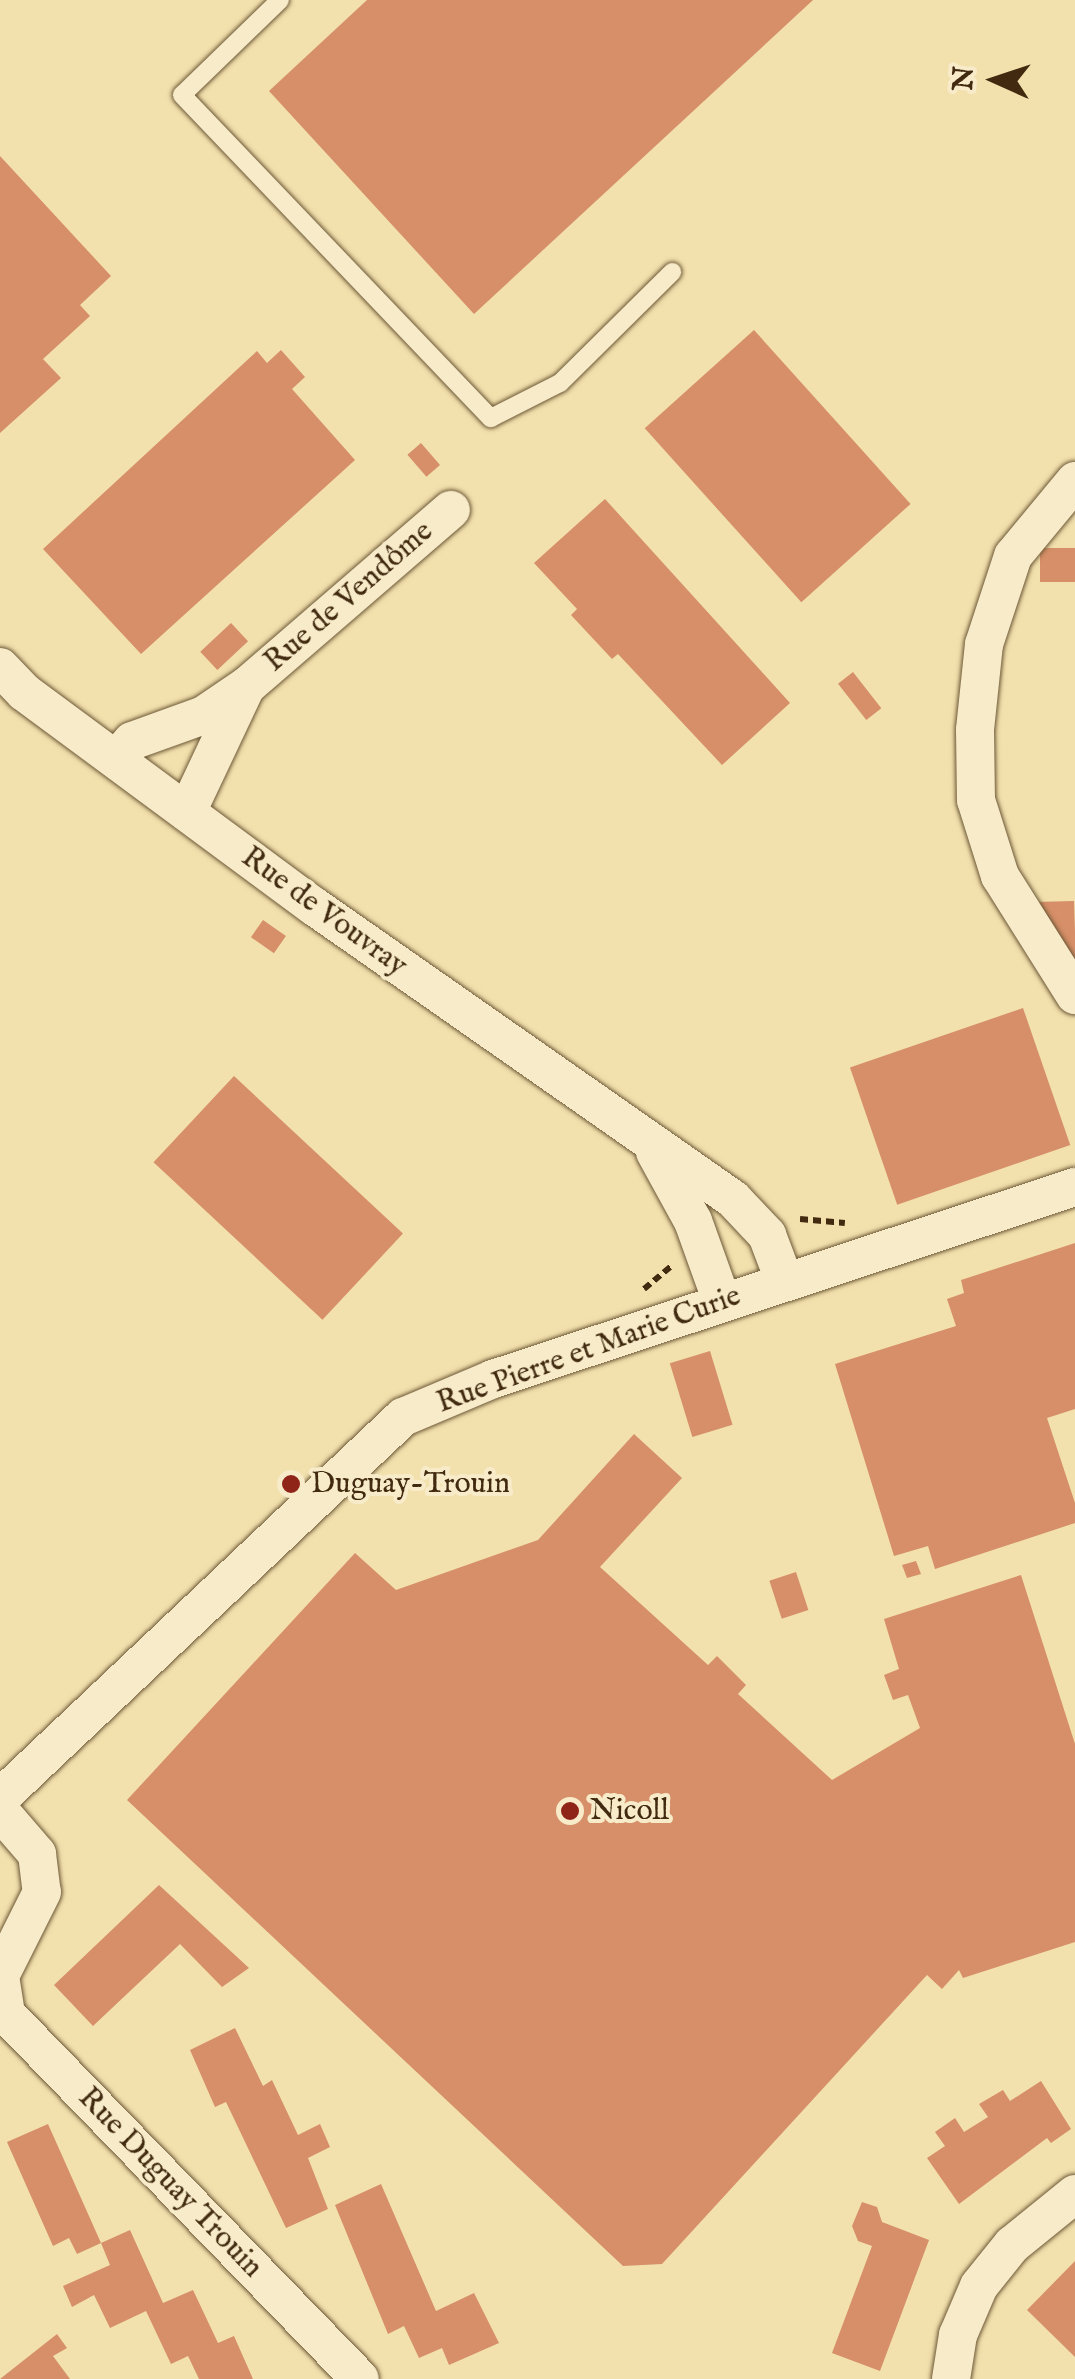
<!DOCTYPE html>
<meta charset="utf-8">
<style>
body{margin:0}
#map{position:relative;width:1075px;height:2379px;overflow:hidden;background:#f2e0ad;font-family:"IM FELL English",serif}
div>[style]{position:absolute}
.building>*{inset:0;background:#d68f68;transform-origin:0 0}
.path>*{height:6px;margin-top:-3px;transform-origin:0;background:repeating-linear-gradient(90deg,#412a0f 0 8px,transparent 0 13px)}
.roads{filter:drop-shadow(0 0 2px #6d5836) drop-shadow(0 0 2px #6d5836)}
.service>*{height:18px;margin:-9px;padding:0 9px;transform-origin:9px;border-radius:9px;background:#f7ebca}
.minor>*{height:38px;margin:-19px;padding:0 19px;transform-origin:19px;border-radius:19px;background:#f7ebca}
.dots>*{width:28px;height:28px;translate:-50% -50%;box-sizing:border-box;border:5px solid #f7ebca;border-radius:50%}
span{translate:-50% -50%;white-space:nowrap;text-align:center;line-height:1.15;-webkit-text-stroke:8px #f7ebca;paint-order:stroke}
.street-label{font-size:30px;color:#412a0f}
.poi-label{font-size:30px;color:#412a0f}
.left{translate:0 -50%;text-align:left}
.north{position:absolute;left:945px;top:30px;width:100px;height:100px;-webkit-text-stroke:8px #f7ebca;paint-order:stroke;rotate:273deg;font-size:28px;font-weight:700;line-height:40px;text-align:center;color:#412a0f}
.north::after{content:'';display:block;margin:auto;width:35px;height:45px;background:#412a0f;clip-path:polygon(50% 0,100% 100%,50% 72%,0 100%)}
</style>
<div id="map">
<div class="building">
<i style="clip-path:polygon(367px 0,813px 0,474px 314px,269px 91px)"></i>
<i style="clip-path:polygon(0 156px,111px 276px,80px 305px,90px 316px,43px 359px,61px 378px,0 433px)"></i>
<i style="left:754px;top:330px;width:234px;height:147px;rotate:48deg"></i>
<i style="clip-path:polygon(281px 350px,305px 377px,292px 389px,355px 460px,141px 654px,43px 549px,257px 351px,267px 363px)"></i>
<i style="left:421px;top:443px;width:29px;height:18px;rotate:49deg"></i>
<i style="clip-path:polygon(605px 499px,790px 703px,722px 765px,618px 654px,612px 659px,571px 615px,577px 609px,534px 563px)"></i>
<i style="left:1040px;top:548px;width:35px;height:34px"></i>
<i style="left:231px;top:623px;width:25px;height:42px;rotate:47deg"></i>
<i style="left:853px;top:672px;width:46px;height:19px;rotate:52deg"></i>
<i style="clip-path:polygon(1074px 901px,1075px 932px,1075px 959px,1034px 902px)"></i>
<i style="left:263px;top:920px;width:28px;height:21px;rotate:35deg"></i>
<i style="left:1023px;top:1008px;width:145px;height:183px;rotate:71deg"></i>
<i style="left:234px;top:1076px;width:231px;height:118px;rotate:43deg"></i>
<i style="clip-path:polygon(1075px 1243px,1075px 1409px,1047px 1418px,1075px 1503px,1075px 1523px,935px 1569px,928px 1546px,894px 1556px,835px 1364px,956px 1326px,947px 1299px,964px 1293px,961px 1280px)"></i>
<i style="left:710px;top:1351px;width:77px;height:42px;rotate:73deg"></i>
<i style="clip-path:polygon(634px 1434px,682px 1478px,600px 1567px,708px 1665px,717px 1656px,746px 1685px,738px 1694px,832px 1780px,920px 1728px,908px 1695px,893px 1700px,884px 1675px,899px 1669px,884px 1619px,1021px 1575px,1075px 1744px,1075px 1942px,963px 1978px,959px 1970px,942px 1989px,927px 1975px,662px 2264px,623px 2266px,127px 1800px,355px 1553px,396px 1590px,538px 1540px)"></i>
<i style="clip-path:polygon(916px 1561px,921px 1574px,907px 1578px,902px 1565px)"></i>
<i style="left:796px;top:1572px;width:40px;height:28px;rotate:72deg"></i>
<i style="clip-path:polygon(159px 1885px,249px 1968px,222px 1987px,180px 1944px,93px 2026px,54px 1985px)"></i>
<i style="clip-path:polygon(235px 2028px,263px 2086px,272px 2080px,298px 2135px,320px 2124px,330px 2147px,308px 2158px,328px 2209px,286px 2228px,226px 2102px,215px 2107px,190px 2050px)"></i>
<i style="clip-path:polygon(1041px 2081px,1071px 2129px,1051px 2143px,1047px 2138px,959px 2204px,927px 2158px,945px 2146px,935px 2132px,955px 2118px,964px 2132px,988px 2117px,979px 2104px,1003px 2090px,1010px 2101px)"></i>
<i style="clip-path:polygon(48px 2124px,101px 2243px,77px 2254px,69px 2238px,53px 2246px,7px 2142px)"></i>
<i style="clip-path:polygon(381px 2184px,436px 2311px,474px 2293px,499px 2343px,449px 2365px,442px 2348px,419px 2358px,404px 2326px,388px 2334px,335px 2205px)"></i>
<i style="clip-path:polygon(862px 2202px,877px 2207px,882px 2222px,929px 2240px,880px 2371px,832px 2353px,872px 2246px,858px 2241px,852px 2226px)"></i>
<i style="clip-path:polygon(130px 2230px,163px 2303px,193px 2290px,218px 2343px,234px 2336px,253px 2379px,199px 2379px,188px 2356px,171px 2364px,146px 2311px,110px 2328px,94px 2295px,72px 2307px,63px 2286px,110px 2265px,101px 2243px)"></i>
<i style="clip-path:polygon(1075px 2261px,1075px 2357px,1027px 2310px)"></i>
<i style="clip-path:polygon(57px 2334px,67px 2348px,53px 2356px,70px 2379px,0 2379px)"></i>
</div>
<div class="path">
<i style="left:800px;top:1219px;width:45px;rotate:5.1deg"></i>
<i style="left:644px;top:1289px;width:35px;rotate:-40deg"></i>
</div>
<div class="roads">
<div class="service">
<i style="left:280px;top:0;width:136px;rotate:135.9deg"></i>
<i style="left:182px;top:95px;width:447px;rotate:46.3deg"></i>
<i style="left:491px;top:418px;width:77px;rotate:-26.9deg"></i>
<i style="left:560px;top:383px;width:158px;rotate:-44.7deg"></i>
</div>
<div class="minor">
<i style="left:1075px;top:481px;width:97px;rotate:129.6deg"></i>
<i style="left:1013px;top:556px;width:93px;rotate:108.2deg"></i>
<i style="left:984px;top:644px;width:86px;rotate:96deg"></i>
<i style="left:975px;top:730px;width:70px;rotate:89.2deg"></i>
<i style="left:976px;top:800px;width:80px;rotate:72.5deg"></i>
<i style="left:1000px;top:876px;width:141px;rotate:57.8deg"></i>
<i style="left:0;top:667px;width:35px;rotate:46deg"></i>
<i style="left:24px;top:692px;width:362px;rotate:36.5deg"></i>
<i style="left:315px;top:907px;width:510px;rotate:34.94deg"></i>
<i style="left:733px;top:1199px;width:50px;rotate:46.6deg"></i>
<i style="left:767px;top:1235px;width:48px;rotate:69.3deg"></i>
<i style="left:116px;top:759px;width:24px;rotate:-48deg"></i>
<i style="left:132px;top:741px;width:77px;rotate:-19.9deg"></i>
<i style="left:204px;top:715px;width:53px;rotate:-34.3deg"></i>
<i style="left:248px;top:685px;width:268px;rotate:-40.8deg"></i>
<i style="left:187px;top:812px;width:134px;rotate:-64.8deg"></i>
<i style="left:655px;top:1152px;width:79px;rotate:61.2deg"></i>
<i style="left:693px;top:1221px;width:86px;rotate:70.3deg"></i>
<i style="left:0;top:1798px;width:555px;rotate:-43.39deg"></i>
<i style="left:403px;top:1417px;width:98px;rotate:-22.9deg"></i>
<i style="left:493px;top:1379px;width:613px;rotate:-18.26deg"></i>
<i style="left:0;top:1811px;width:57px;rotate:49.3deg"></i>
<i style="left:37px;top:1854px;width:38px;rotate:83deg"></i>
<i style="left:42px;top:1892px;width:94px;rotate:116.6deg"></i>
<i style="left:0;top:1976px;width:38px;rotate:81deg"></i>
<i style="left:6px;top:2014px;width:508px;rotate:45.88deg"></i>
<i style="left:951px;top:2379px;width:45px;rotate:-81deg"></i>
<i style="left:958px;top:2335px;width:53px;rotate:-66.8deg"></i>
<i style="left:979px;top:2286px;width:53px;rotate:-51.2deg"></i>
<i style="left:1012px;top:2245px;width:81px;rotate:-39deg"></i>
</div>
</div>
<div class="dots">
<i style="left:291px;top:1484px;background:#8f2418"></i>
<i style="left:570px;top:1811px;background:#8f2418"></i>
</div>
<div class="street-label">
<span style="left:349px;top:597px;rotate:-41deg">Rue de Vendôme</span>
<span style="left:324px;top:912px;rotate:36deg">Rue de Vouvray</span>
<span style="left:589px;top:1350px;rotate:-20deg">Rue Pierre et Marie Curie</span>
<span style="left:170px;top:2183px;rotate:46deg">Rue Duguay Trouin</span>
</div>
<div class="poi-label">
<span class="left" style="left:311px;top:1484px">Duguay-Trouin</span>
<span class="left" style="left:590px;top:1811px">Nicoll</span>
</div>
<div class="north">N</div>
</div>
